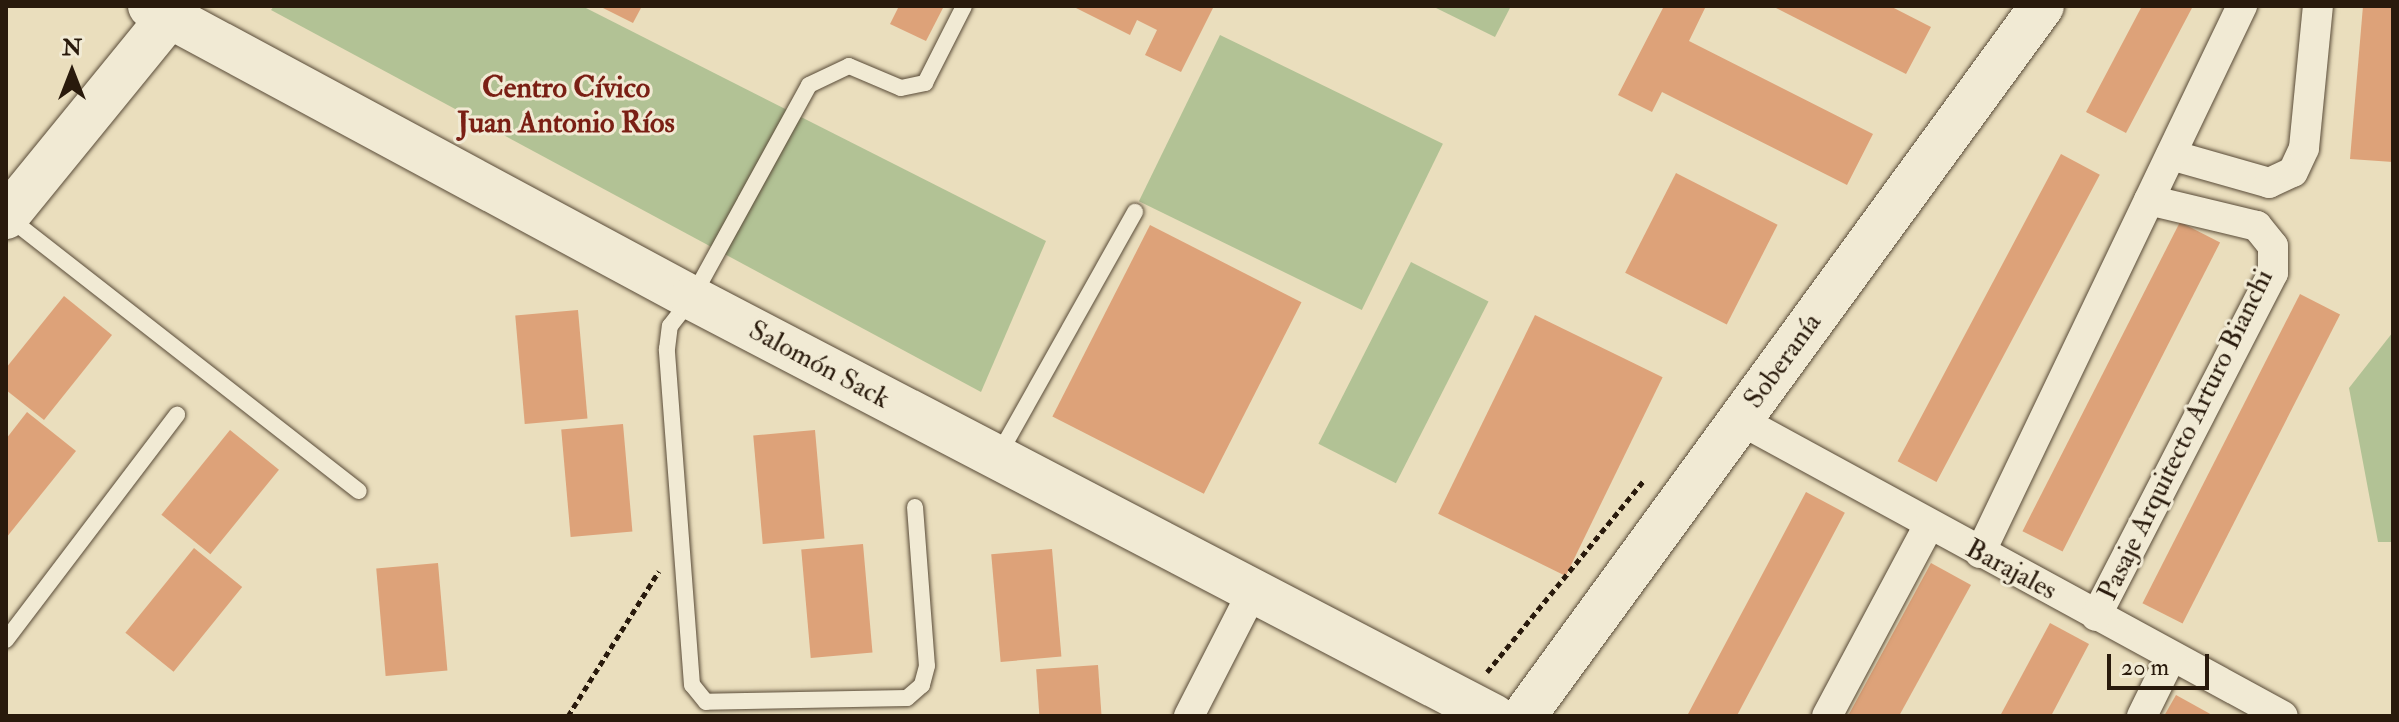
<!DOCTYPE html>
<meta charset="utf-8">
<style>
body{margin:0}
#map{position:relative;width:2399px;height:722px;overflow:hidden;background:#eadebd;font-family:"IM FELL Double Pica",serif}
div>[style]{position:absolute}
.green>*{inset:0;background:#b2c295;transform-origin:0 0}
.building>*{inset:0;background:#dda279;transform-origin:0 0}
.path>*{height:5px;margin-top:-2.5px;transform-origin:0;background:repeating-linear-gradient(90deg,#291a0c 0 6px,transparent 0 10px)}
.roads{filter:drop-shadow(0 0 2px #594b38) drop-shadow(0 0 2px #594b38)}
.lane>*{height:16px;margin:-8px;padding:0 8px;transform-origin:8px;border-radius:8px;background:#f1ead4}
.street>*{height:30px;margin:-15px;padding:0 15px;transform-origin:15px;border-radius:15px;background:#f1ead4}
.secondary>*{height:44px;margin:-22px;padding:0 22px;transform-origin:22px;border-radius:22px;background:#f1ead4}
span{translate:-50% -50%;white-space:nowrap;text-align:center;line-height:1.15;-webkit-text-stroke:6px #f1ead4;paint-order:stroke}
.street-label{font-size:28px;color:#291a0c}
.neighbourhood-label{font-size:30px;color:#7a1f14;font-weight:700}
.frame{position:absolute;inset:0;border:8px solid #291a0c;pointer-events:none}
.north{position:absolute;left:32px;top:32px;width:80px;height:80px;-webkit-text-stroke:6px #f1ead4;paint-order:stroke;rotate:0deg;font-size:22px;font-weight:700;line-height:32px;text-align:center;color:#291a0c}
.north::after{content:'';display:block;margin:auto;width:28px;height:36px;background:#291a0c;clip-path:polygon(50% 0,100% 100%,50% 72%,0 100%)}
.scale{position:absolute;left:2107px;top:654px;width:102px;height:36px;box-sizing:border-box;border:4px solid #291a0c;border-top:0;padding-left:10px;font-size:24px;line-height:28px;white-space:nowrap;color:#291a0c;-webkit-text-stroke:6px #f1ead4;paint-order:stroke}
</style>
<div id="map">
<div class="green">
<i style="clip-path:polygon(274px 6px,582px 6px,1046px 241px,981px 392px,271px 10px)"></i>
<i style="clip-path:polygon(1432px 6px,1511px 6px,1495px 37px)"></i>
<i style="left:1220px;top:35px;width:248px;height:185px;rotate:26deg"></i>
<i style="left:1411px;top:262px;width:87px;height:204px;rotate:27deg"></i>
<i style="clip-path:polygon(2393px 332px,2393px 542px,2378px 542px,2349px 388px)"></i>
</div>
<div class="building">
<i style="clip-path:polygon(599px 6px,642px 6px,633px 23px)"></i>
<i style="clip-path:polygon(899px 6px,944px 6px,926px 41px,890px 24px)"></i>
<i style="clip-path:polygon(1072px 6px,1214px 6px,1181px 72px,1145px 55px,1157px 30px,1137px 20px,1130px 35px)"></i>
<i style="clip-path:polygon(1664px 6px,1706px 6px,1689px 41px,1873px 134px,1847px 185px,1662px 92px,1652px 112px,1618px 95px)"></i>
<i style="clip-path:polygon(1772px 6px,1890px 6px,1931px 27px,1906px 74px)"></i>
<i style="clip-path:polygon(2142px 6px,2193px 6px,2126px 133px,2086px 112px)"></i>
<i style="clip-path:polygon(2363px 6px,2393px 6px,2393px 162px,2350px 159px)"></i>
<i style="left:2061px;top:154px;width:44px;height:348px;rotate:28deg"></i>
<i style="left:1676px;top:173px;width:114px;height:112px;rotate:27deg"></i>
<i style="left:2180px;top:222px;width:45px;height:347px;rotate:27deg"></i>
<i style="left:1150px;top:225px;width:170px;height:215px;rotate:27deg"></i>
<i style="left:2300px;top:294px;width:45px;height:347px;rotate:27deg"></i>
<i style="clip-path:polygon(64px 296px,112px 335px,44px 420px,6px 390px,6px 368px)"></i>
<i style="left:578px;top:310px;width:109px;height:63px;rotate:85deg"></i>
<i style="left:1535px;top:315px;width:142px;height:221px;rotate:26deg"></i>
<i style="clip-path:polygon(27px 412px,76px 451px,6px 538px,6px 439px)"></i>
<i style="left:623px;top:424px;width:108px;height:62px;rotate:85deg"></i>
<i style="left:230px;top:430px;width:63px;height:109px;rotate:39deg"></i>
<i style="left:815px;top:430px;width:109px;height:62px;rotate:85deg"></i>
<i style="left:1806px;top:492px;width:44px;height:255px;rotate:28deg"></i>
<i style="left:863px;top:544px;width:109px;height:62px;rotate:85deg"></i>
<i style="left:194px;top:548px;width:62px;height:109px;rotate:39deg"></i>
<i style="left:1052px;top:549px;width:108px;height:61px;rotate:85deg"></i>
<i style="left:438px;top:563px;width:108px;height:62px;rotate:85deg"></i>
<i style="clip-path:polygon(1931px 563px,1971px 585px,1899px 716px,1848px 716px)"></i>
<i style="clip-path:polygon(2050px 623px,2089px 644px,2051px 716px,2000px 716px)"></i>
<i style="left:1098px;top:665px;width:51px;height:62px;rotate:86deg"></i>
<i style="clip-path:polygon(2176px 695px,2214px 716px,2164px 716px)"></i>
</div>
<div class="path">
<i style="left:1487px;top:672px;width:249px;rotate:-50.7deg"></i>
<i style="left:568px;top:716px;width:171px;rotate:-57.9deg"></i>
</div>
<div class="roads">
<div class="lane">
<i style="left:8px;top:217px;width:445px;rotate:38deg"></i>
<i style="left:998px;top:456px;width:280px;rotate:-60.7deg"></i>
<i style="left:915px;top:507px;width:159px;rotate:85.7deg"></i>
<i style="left:927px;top:666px;width:20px;rotate:105deg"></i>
<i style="left:922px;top:685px;width:20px;rotate:139deg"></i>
<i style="left:907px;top:698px;width:201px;rotate:178.9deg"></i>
<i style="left:706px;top:702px;width:22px;rotate:-129deg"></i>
<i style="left:692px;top:685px;width:337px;rotate:-94.3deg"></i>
<i style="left:667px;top:349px;width:23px;rotate:-83deg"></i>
<i style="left:670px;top:326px;width:36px;rotate:-52deg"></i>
<i style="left:692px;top:298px;width:243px;rotate:-61.2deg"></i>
<i style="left:809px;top:85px;width:44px;rotate:-25.4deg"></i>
<i style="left:849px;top:66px;width:56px;rotate:22.9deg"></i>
<i style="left:901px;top:88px;width:25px;rotate:-12deg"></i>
<i style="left:925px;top:83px;width:86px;rotate:-63.1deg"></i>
<i style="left:6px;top:640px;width:283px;rotate:-52.8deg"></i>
</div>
<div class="street">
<i style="left:2171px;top:155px;width:102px;rotate:15.9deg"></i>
<i style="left:2269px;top:183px;width:26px;rotate:-25deg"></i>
<i style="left:2293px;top:172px;width:26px;rotate:-65deg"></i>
<i style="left:2304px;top:148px;width:143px;rotate:-84.4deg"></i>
<i style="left:1740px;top:420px;width:618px;rotate:28.6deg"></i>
<i style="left:1980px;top:553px;width:607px;rotate:-64.41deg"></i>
<i style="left:2096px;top:616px;width:386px;rotate:-62.7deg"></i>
<i style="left:2273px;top:273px;width:27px;rotate:-90deg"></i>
<i style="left:2273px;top:246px;width:26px;rotate:-129deg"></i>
<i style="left:2257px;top:226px;width:111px;rotate:-166.5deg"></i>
<i style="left:1189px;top:716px;width:140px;rotate:-62.9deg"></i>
<i style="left:1827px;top:716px;width:217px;rotate:-61.9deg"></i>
<i style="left:2142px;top:716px;width:66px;rotate:-63.8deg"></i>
</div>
<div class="secondary">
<i style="left:150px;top:6px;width:616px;rotate:28.31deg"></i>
<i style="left:692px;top:298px;width:904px;rotate:27.56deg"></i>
<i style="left:6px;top:217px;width:272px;rotate:-50.8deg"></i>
<i style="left:1524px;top:716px;width:879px;rotate:-53.89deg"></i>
</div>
</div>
<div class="street-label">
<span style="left:1783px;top:361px;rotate:-54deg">Soberanía</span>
<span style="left:819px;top:365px;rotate:28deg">Salomón Sack</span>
<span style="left:2186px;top:435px;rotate:-64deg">Pasaje Arquitecto Arturo Bianchi</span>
<span style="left:2011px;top:570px;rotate:28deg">Barajales</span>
</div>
<div class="neighbourhood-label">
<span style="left:566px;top:105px">Centro Cívico<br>Juan Antonio Ríos</span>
</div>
<div class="frame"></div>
<div class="north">N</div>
<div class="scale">20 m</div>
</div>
